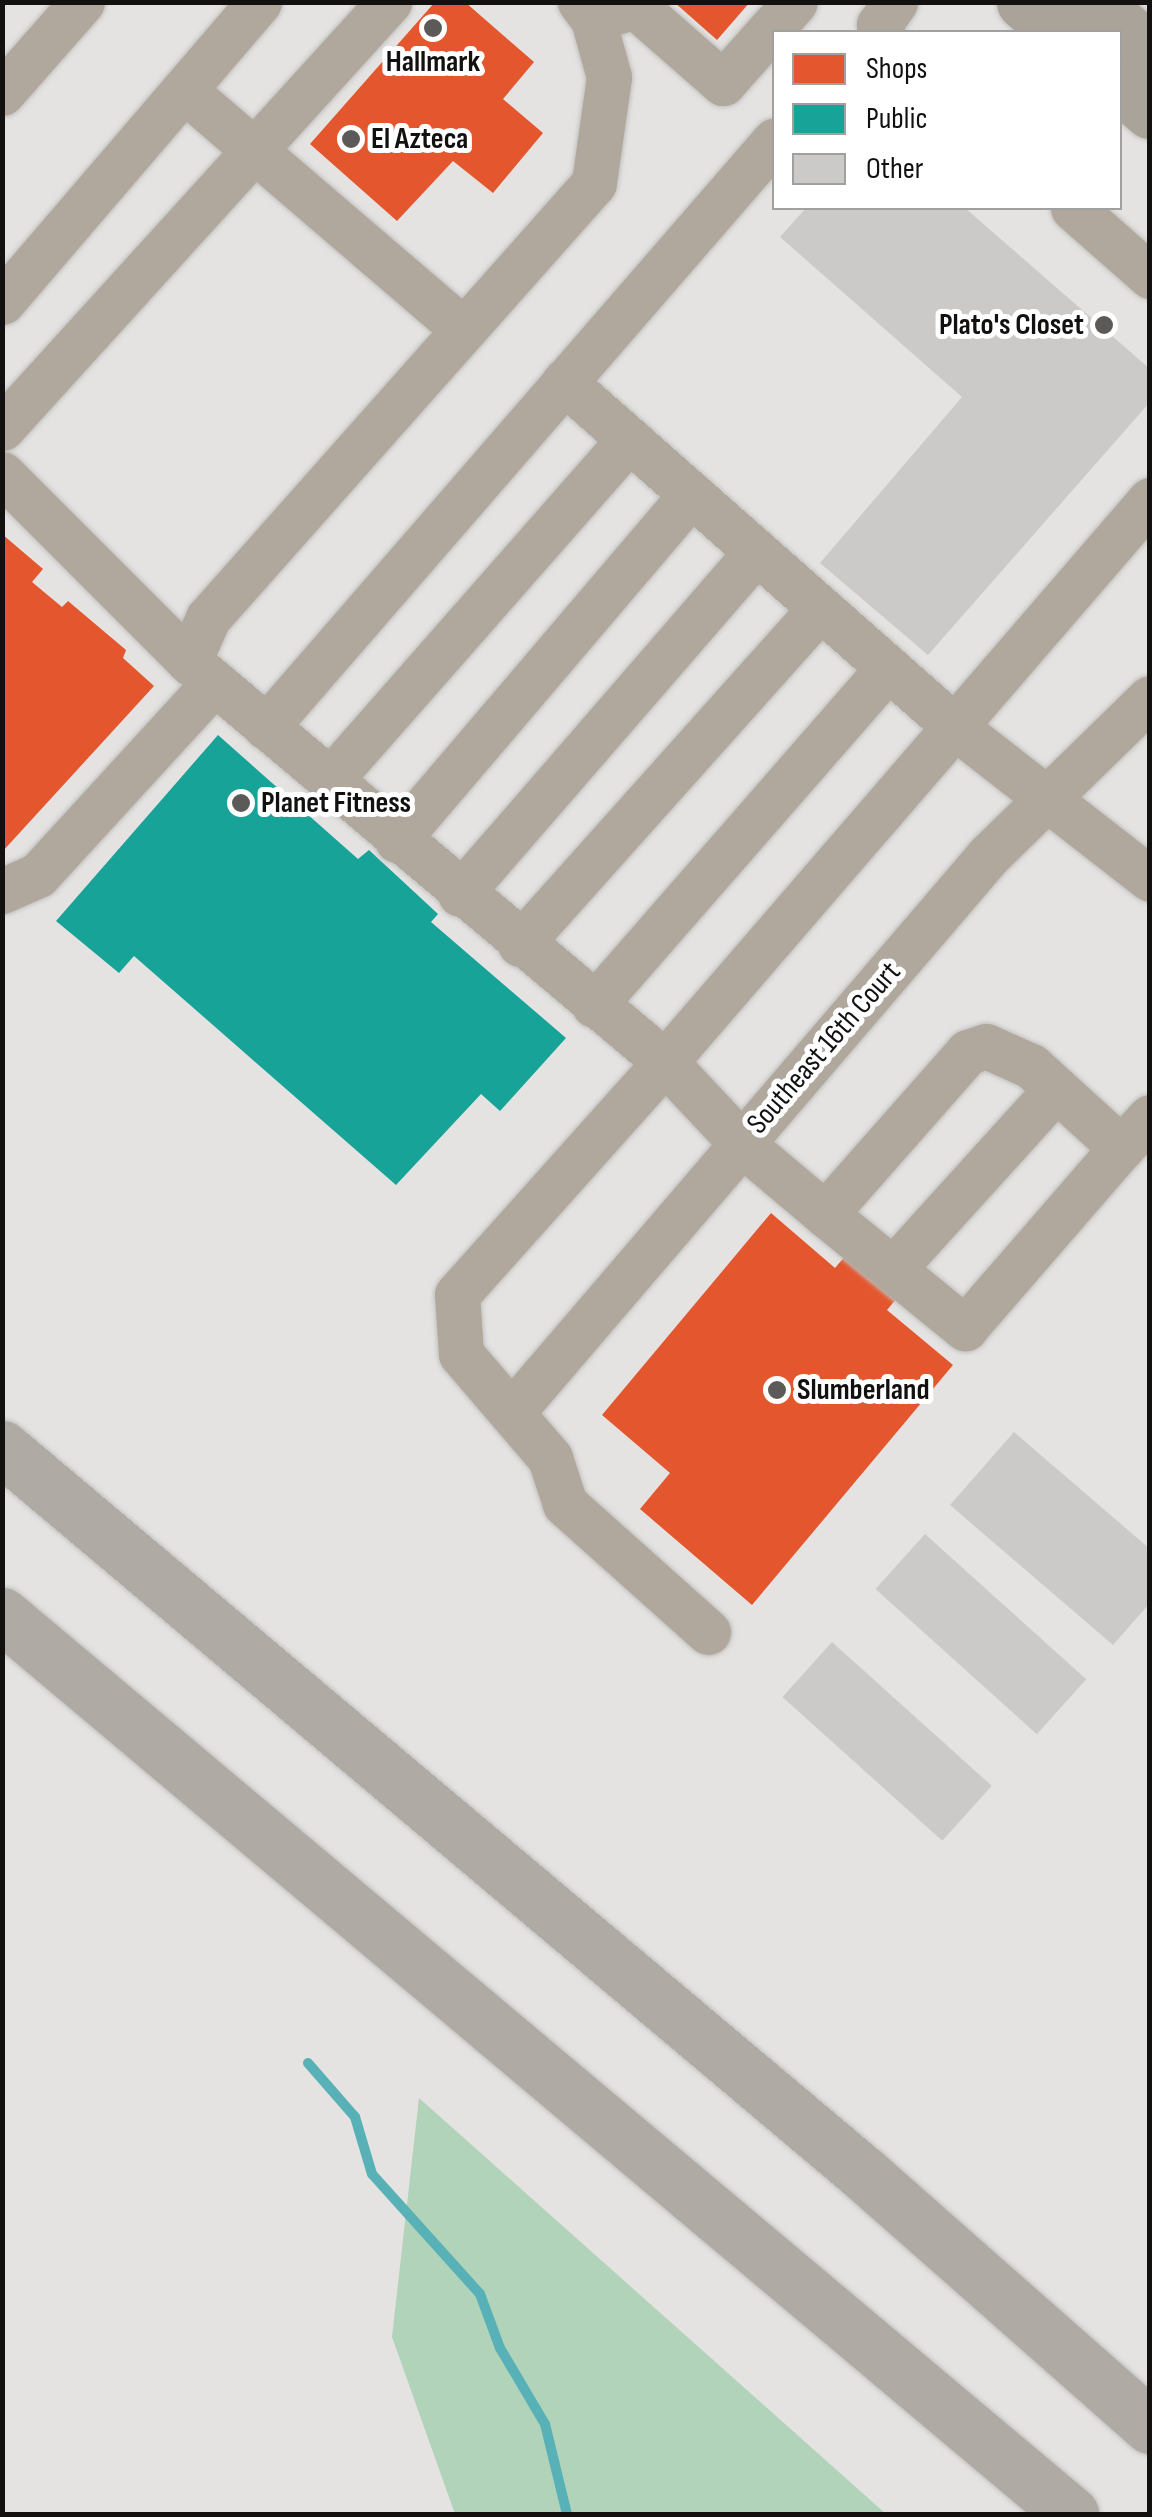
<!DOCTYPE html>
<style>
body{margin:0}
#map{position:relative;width:1152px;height:2517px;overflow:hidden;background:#e4e3e1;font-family:"Sofia Sans Condensed",sans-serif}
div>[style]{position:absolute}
.green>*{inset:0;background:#b0d3ba}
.shops>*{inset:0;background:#e4572e}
.public>*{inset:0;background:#17a398}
.stream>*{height:10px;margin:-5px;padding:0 5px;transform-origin:5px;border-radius:5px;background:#57b1b6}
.building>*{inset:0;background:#cbcac9;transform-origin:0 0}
.roads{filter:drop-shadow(0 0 2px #c2c1c0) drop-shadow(0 0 2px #c2c1c0)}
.minor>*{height:45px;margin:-22.5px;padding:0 22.5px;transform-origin:22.5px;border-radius:22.5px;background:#b1a89d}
.major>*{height:55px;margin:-27.5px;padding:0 27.5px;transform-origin:27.5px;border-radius:27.5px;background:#aaa39a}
.highway>*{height:55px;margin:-27.5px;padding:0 27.5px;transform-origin:27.5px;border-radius:27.5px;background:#afaaa3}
.dots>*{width:28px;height:28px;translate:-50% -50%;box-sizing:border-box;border:5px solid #fff;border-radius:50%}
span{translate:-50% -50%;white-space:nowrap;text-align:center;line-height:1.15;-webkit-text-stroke:10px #fff;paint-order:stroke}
.poi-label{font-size:30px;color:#121110;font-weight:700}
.left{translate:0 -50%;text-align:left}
.right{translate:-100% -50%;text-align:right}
.street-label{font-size:30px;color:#121110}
.frame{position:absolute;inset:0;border:5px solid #121110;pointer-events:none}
.legend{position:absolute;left:772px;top:30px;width:350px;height:180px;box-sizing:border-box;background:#fff;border:2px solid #a0a09f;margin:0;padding:12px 18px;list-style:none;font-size:30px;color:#121110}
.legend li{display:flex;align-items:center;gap:20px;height:50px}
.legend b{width:50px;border:2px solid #a0a09f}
</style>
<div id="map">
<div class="green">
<i style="clip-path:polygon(419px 2098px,886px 2514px,455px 2514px,392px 2337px)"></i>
</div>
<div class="shops">
<i style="clip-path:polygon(435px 2px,465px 2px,534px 62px,503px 99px,543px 133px,493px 193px,453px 161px,397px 221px,310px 144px)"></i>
<i style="clip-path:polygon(674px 2px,750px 2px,717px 40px)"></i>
<i style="clip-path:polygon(2px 534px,43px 569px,32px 582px,62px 607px,68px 601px,126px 650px,123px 658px,154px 686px,2px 852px)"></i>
<i style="clip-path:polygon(771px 1213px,835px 1268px,846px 1255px,897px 1298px,887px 1310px,953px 1365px,752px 1605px,640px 1509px,670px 1473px,602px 1415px)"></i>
</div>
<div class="public">
<i style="clip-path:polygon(218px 735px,358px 859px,369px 850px,438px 914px,431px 922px,566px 1038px,500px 1111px,481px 1094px,396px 1185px,134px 956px,119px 973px,56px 921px)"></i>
</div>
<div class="stream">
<i style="left:308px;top:2063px;width:72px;rotate:49deg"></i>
<i style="left:355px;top:2117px;width:59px;rotate:73.4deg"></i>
<i style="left:372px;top:2174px;width:161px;rotate:48deg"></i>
<i style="left:480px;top:2294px;width:58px;rotate:69.7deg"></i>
<i style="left:500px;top:2348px;width:88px;rotate:59.4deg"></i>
<i style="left:545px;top:2424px;width:93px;rotate:76.3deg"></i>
</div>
<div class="building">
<i style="clip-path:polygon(806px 208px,965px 208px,1150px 369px,1150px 402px,928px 655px,820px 563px,962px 397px,780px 237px)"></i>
<i style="clip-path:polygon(1014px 1432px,1150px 1549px,1150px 1603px,1113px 1645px,950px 1505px)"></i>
<i style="left:925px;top:1534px;width:217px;height:74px;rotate:42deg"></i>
<i style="left:832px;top:1642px;width:215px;height:74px;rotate:42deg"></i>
</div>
<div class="roads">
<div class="minor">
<i style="left:580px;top:2px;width:21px;rotate:53deg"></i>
<i style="left:593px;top:19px;width:60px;rotate:74.6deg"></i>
<i style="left:609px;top:77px;width:107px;rotate:98.1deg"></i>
<i style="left:594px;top:183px;width:582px;rotate:131.58deg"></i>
<i style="left:208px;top:618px;width:47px;rotate:113.8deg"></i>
<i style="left:189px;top:661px;width:622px;rotate:40.11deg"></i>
<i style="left:665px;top:1062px;width:312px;rotate:131.8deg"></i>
<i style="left:457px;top:1295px;width:59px;rotate:86.1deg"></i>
<i style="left:461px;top:1354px;width:137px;rotate:49.4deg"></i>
<i style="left:550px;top:1458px;width:48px;rotate:71.9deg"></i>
<i style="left:565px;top:1504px;width:192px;rotate:41.8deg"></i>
<i style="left:593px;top:19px;width:44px;rotate:-17.2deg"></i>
<i style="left:635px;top:6px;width:117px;rotate:41.2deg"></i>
<i style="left:723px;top:83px;width:108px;rotate:-48.4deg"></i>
<i style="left:882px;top:32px;width:8px;rotate:-113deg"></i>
<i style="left:879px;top:25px;width:28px;rotate:-55deg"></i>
<i style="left:184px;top:90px;width:367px;rotate:40.6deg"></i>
<i style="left:2px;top:93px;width:121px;rotate:-48.7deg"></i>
<i style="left:1073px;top:208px;width:103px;rotate:41.4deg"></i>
<i style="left:2px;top:302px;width:395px;rotate:-49.4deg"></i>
<i style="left:564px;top:382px;width:521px;rotate:41.42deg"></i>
<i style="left:955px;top:727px;width:247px;rotate:37.9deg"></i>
<i style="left:2px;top:428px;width:576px;rotate:-47.75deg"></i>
<i style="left:2px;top:474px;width:264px;rotate:45deg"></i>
<i style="left:1150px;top:500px;width:742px;rotate:130.79deg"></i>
<i style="left:665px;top:1062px;width:112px;rotate:46.8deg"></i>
<i style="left:742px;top:1144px;width:109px;rotate:40.1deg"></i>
<i style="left:825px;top:1214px;width:216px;rotate:-48.6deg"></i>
<i style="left:968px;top:1052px;width:19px;rotate:-18deg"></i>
<i style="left:986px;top:1046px;width:49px;rotate:24deg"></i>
<i style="left:1031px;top:1066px;width:122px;rotate:42.3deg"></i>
<i style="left:1121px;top:1148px;width:42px;rotate:-46.9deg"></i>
<i style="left:266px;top:727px;width:776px;rotate:-49.08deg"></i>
<i style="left:329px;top:781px;width:455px;rotate:-48.7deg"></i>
<i style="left:397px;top:840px;width:454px;rotate:-49.6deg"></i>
<i style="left:2px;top:891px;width:39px;rotate:-24deg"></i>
<i style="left:38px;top:875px;width:260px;rotate:-47.5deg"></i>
<i style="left:460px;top:894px;width:452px;rotate:-49.1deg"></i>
<i style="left:520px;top:944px;width:450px;rotate:-48.2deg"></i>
<i style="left:594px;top:1005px;width:447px;rotate:-48.9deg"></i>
<i style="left:825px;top:1214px;width:181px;rotate:39.2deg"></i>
<i style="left:965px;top:1328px;width:238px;rotate:-49.1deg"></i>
<i style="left:893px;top:1269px;width:243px;rotate:-47.8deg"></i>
<i style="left:512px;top:1412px;width:732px;rotate:-49.43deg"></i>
<i style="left:988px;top:856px;width:226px;rotate:-44.3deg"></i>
</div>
<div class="major">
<i style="left:1024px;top:2px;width:46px;rotate:40.6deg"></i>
<i style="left:1093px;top:2px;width:75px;rotate:40.7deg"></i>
<i style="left:1120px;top:85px;width:40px;rotate:41deg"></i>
</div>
<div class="highway">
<i style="left:2px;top:1448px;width:1126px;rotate:40.1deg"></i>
<i style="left:863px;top:2173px;width:383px;rotate:41.4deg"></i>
<i style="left:2px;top:1615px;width:1397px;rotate:40.06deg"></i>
</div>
</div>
<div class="dots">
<i style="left:433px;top:28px;background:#5c5a59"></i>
<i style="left:351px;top:139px;background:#5c5a59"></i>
<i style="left:1104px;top:325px;background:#5c5a59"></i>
<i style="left:241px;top:803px;background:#5c5a59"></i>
<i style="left:777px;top:1390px;background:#5c5a59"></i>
</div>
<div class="poi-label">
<span style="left:433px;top:62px">Hallmark</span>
<span class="left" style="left:371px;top:139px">El Azteca</span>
<span class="right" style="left:1084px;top:325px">Plato's Closet</span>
<span class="left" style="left:261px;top:803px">Planet Fitness</span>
<span class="left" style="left:797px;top:1390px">Slumberland</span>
</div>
<div class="street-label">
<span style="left:824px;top:1048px;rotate:-49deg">Southeast 16th Court</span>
</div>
<div class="frame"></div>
<ul class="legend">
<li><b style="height:28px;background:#e4572e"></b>Shops</li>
<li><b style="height:28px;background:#17a398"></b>Public</li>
<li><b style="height:28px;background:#cbcac9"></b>Other</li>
</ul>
</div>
